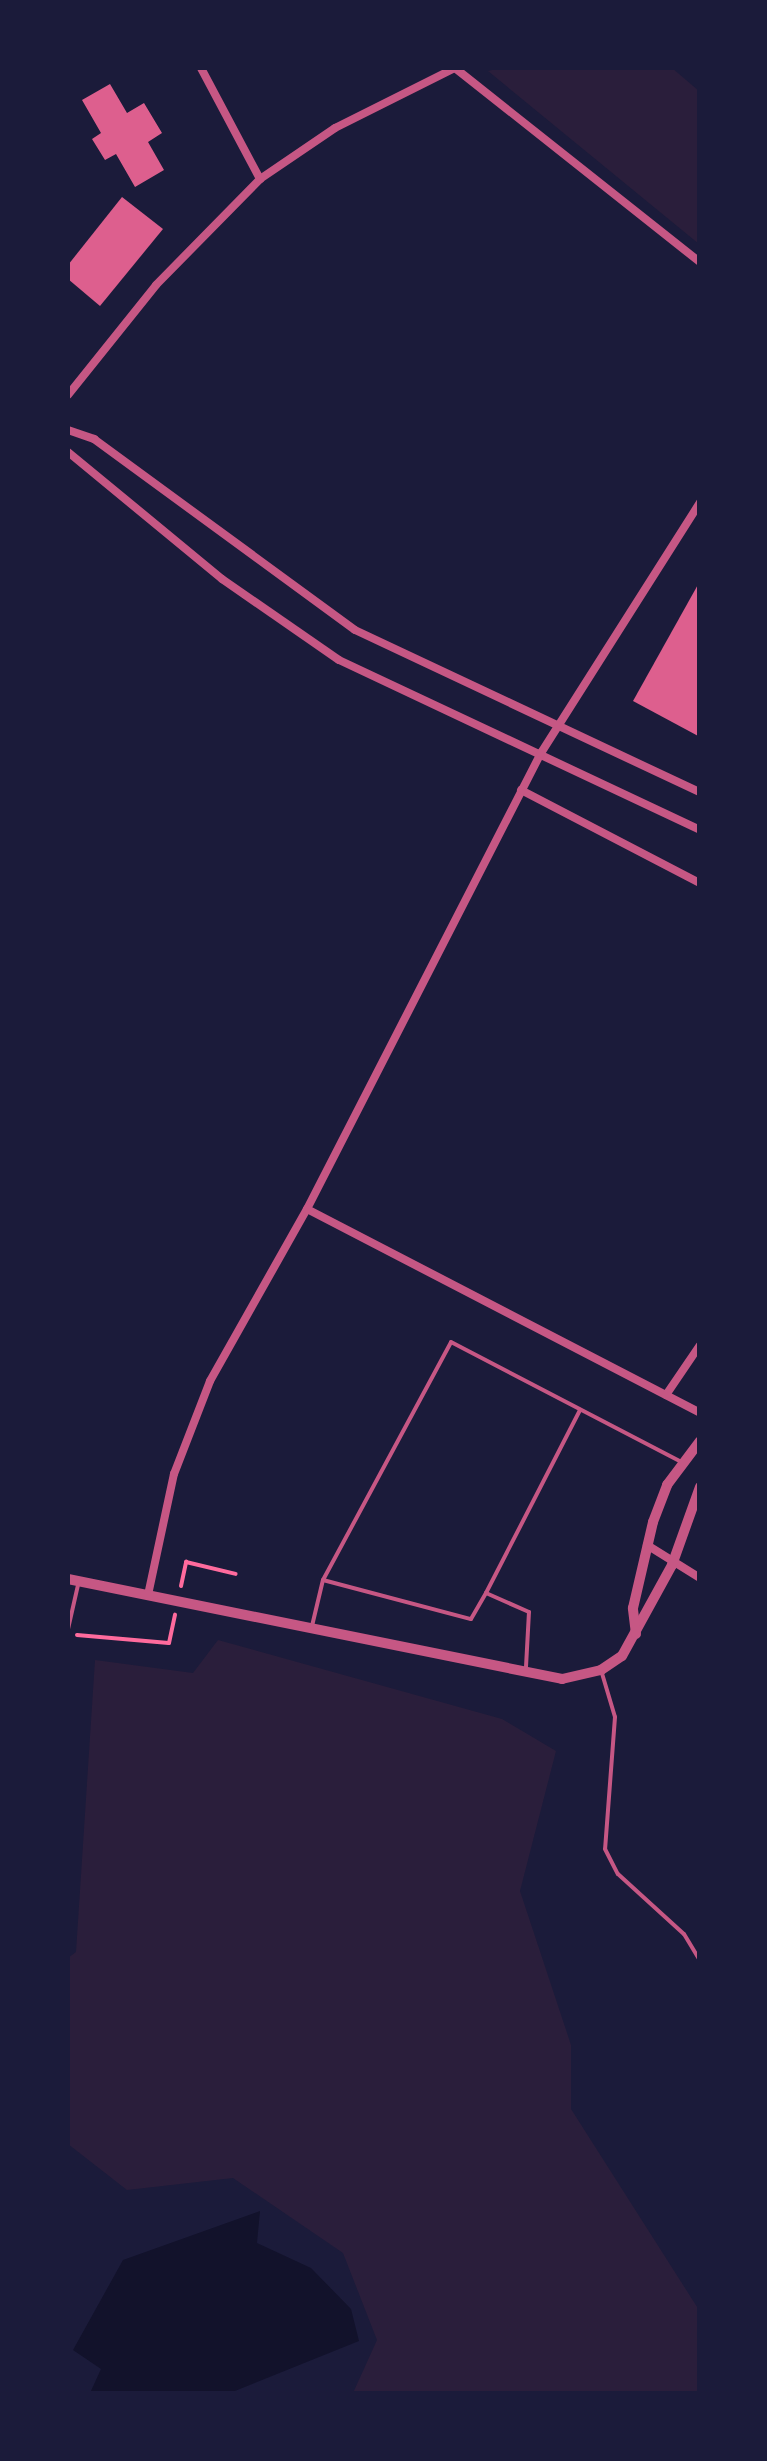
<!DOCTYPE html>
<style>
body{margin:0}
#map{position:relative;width:767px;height:2461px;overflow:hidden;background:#1b1b3a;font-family:Barlow,sans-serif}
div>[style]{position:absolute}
.green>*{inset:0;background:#2a1e3b}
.water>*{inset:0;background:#12122b}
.building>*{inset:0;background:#dd5f8e}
.path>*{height:4px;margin:-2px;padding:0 2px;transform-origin:2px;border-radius:2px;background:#ff6b9d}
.service>*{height:4px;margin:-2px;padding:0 2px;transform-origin:2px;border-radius:2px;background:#c65784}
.minor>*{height:8px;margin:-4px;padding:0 4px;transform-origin:4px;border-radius:4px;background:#c65784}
.tertiary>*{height:10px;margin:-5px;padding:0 5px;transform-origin:5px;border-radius:5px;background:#c65784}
span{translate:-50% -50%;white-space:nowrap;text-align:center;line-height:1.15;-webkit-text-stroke:10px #1b1b3a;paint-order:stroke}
.frame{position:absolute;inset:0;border:70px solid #1b1b3a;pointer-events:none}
</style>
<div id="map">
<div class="green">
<i style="clip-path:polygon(500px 68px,672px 68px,699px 91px,699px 244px,488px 71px)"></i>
<i style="clip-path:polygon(218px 1640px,502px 1719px,556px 1751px,520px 1891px,571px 2045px,571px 2109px,699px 2310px,699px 2393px,353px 2393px,377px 2340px,343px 2253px,233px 2178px,127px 2190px,68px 2144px,68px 1958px,76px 1952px,95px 1660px,193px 1673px)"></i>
</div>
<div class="water">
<i style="clip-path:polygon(260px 2211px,257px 2243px,311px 2268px,351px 2309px,359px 2341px,230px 2393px,90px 2393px,101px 2369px,73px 2350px,123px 2260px)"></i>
</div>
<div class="building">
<i style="clip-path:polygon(110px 84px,127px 113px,144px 103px,162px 133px,148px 142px,164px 170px,135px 187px,116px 154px,105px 160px,92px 139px,101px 133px,82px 100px)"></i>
<i style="clip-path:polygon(122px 197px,163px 229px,100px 306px,68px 279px,68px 265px)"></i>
<i style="clip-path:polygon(700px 581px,700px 737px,633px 701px)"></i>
</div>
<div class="path">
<i style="left:181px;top:1586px;width:25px;rotate:-78deg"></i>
<i style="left:186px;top:1562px;width:51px;rotate:13.5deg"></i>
<i style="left:77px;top:1635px;width:92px;rotate:5deg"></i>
<i style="left:169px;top:1643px;width:29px;rotate:-78deg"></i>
</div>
<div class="service">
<i style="left:323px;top:1580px;width:153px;rotate:14.8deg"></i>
<i style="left:471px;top:1619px;width:30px;rotate:-60deg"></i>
<i style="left:312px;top:1626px;width:47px;rotate:-76.6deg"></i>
<i style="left:323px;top:1580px;width:270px;rotate:-61.7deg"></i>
<i style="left:451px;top:1342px;width:262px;rotate:27.5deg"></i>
<i style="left:68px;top:1629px;width:45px;rotate:-77.2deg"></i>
<i style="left:526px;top:1667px;width:55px;rotate:-86.9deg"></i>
<i style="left:529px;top:1612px;width:47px;rotate:-156.2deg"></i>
<i style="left:486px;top:1593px;width:206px;rotate:-62.8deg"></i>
<i style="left:601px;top:1670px;width:49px;rotate:73.4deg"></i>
<i style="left:615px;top:1717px;width:132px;rotate:94.3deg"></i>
<i style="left:605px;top:1849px;width:28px;rotate:63deg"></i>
<i style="left:618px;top:1874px;width:89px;rotate:42.3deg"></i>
<i style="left:684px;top:1934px;width:31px;rotate:59deg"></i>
</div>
<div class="minor">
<i style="left:201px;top:68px;width:126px;rotate:62deg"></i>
<i style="left:455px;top:68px;width:313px;rotate:38.4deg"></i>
<i style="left:68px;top:395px;width:141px;rotate:-51.3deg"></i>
<i style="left:156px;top:285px;width:148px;rotate:-45.5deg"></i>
<i style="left:260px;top:179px;width:91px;rotate:-34.2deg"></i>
<i style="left:335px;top:128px;width:134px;rotate:-26.6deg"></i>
<i style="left:68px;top:430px;width:28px;rotate:19deg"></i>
<i style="left:94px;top:439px;width:323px;rotate:36.2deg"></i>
<i style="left:355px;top:630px;width:381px;rotate:25.2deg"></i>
<i style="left:68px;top:452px;width:200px;rotate:39.5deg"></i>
<i style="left:222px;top:579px;width:142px;rotate:34.7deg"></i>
<i style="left:339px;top:660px;width:399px;rotate:25.2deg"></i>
<i style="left:521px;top:790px;width:202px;rotate:27.5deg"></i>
<i style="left:307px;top:1209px;width:443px;rotate:27.4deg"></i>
<i style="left:666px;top:1395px;width:60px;rotate:-55.8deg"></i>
<i style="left:647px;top:1545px;width:62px;rotate:31.9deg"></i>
<i style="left:148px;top:1595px;width:124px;rotate:-77.9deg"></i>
<i style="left:174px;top:1474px;width:100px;rotate:-68.8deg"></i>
<i style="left:210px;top:1381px;width:197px;rotate:-60.6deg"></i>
<i style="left:307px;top:1209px;width:513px;rotate:-62.84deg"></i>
<i style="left:541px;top:753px;width:297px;rotate:-57.6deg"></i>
</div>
<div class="tertiary">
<i style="left:68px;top:1579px;width:504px;rotate:11.44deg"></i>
<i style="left:562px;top:1679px;width:40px;rotate:-13deg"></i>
<i style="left:601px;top:1670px;width:25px;rotate:-34deg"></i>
<i style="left:622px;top:1656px;width:104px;rotate:-61.2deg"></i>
<i style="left:672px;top:1565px;width:83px;rotate:-70.3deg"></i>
<i style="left:636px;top:1634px;width:26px;rotate:-97deg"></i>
<i style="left:633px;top:1608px;width:88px;rotate:-76.9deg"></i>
<i style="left:653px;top:1522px;width:40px;rotate:-69deg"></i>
<i style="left:667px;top:1485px;width:55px;rotate:-53.1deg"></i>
</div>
<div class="frame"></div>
</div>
